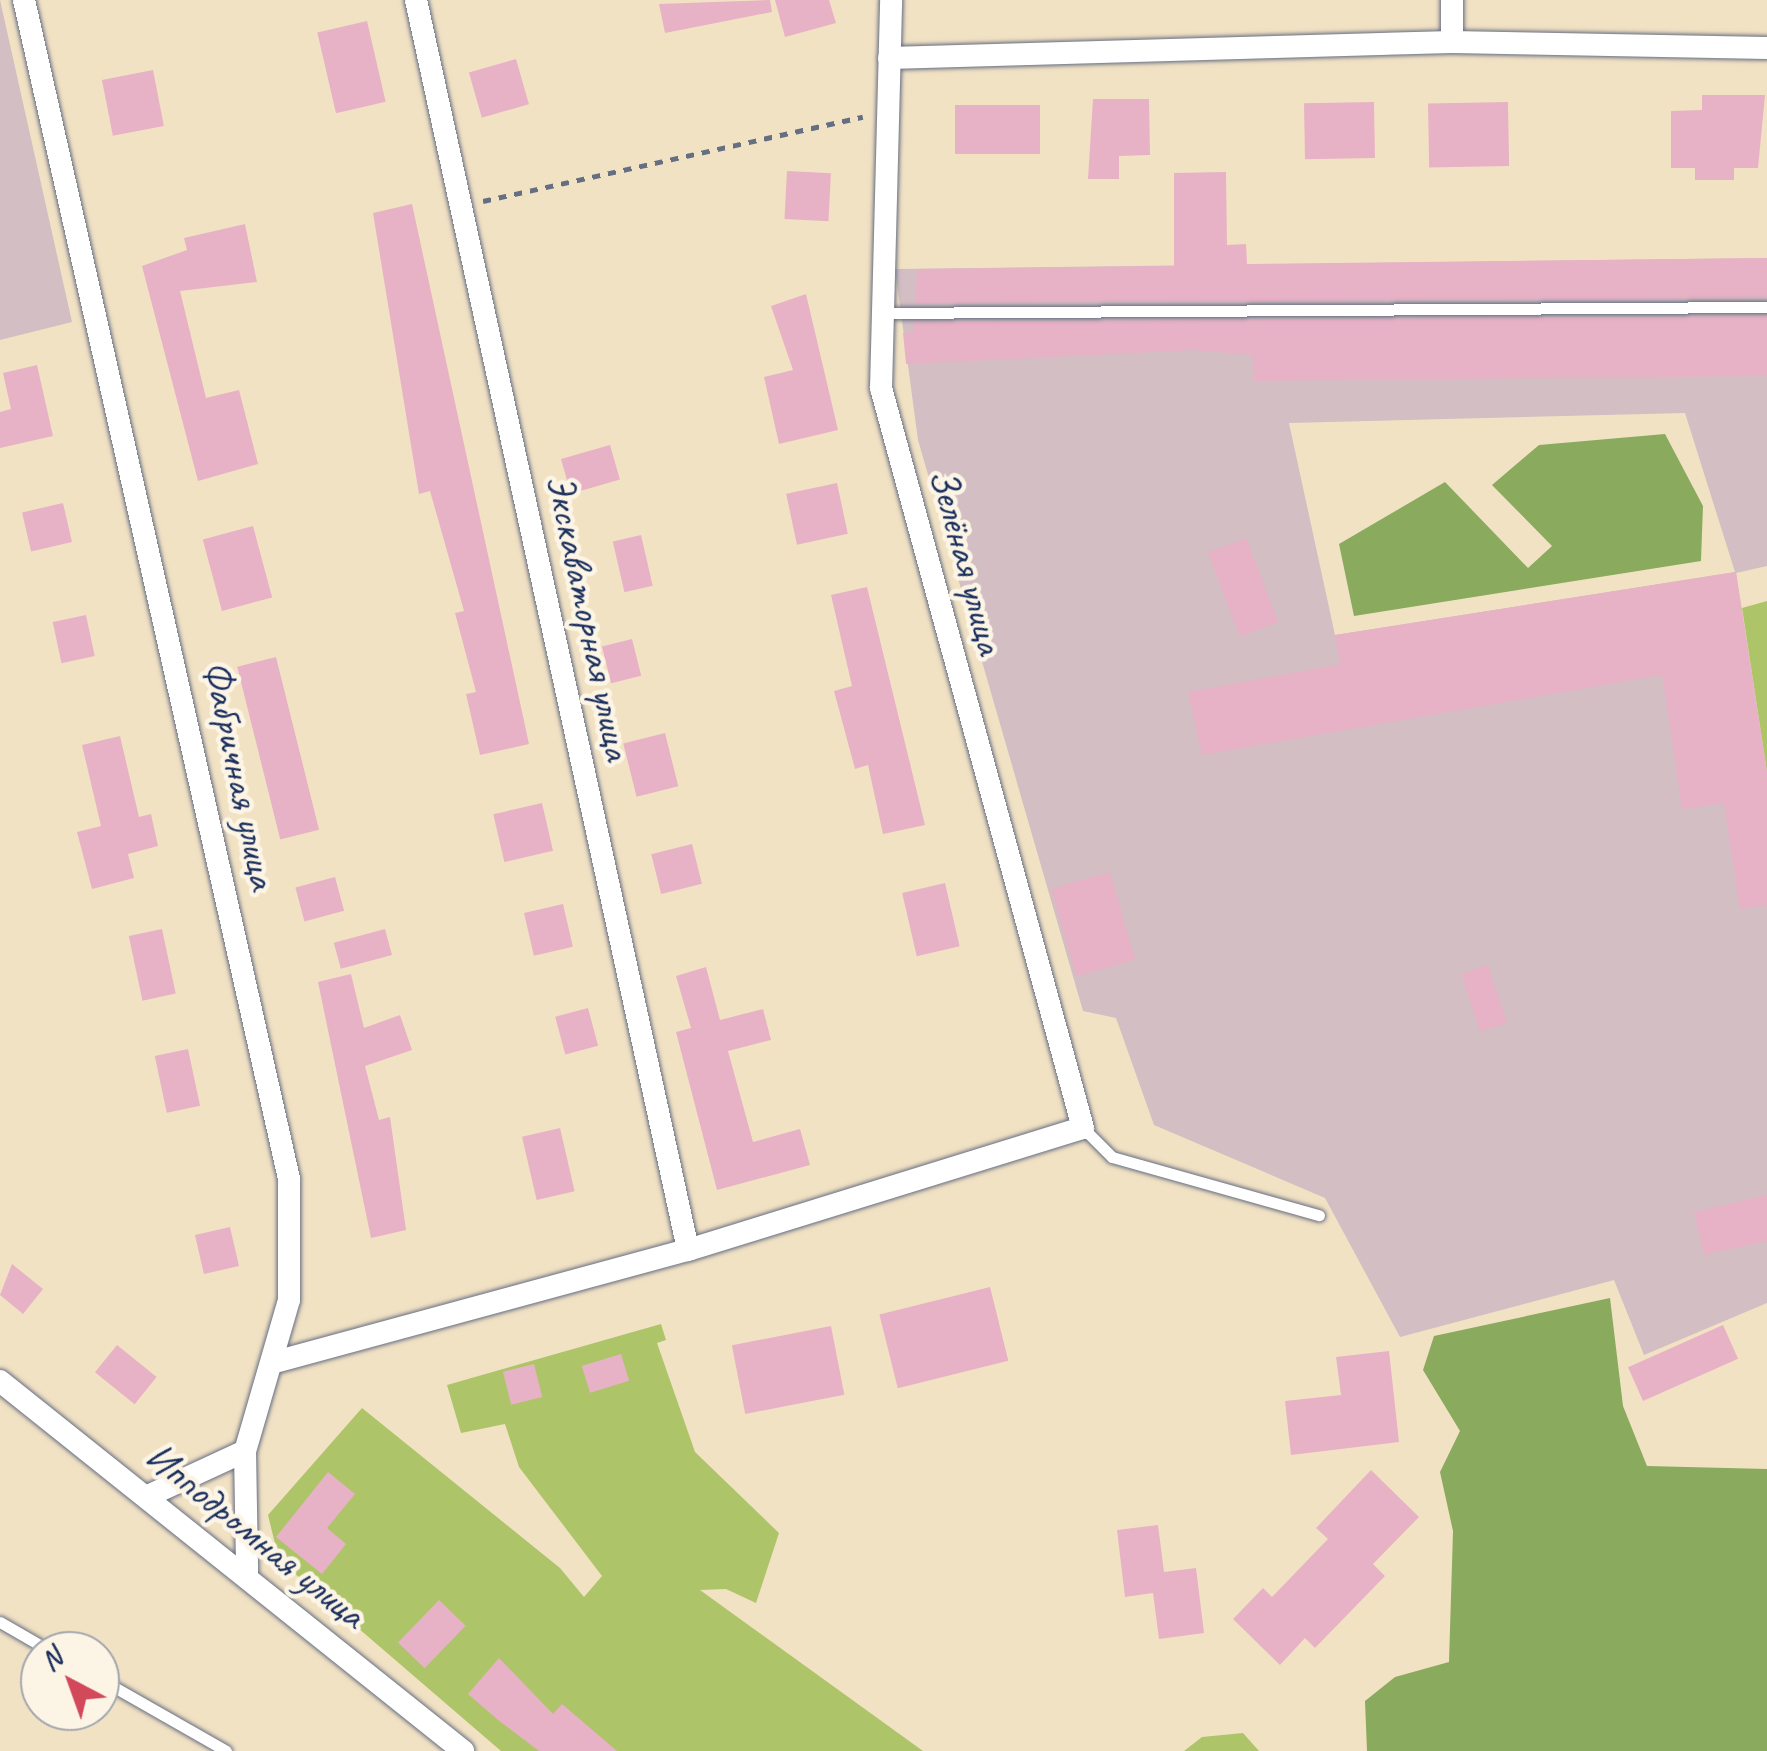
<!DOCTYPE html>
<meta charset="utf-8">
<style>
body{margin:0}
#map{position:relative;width:1767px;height:1751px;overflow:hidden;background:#f2e2c4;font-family:Caveat,sans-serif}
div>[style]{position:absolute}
.industrial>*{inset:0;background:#d2bec3}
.green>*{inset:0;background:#aec469}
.forest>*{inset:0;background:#8aaa5d}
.building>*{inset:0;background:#e7b2c5;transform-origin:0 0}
.path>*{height:5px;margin-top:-2.5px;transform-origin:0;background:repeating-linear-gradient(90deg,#666e82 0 8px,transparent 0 16px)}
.roads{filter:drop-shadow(0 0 2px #666e82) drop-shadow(0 0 2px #666e82)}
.lane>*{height:11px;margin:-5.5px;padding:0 5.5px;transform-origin:5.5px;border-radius:5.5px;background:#fff}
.street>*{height:22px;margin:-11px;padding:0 11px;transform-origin:11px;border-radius:11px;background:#fff}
span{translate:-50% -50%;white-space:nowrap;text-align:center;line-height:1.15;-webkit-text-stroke:9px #fcf5e5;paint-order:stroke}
.street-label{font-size:40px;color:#1b2f5e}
.north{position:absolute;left:20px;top:1631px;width:100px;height:100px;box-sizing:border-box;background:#fcf5e5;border:2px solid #a2a6af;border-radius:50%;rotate:319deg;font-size:28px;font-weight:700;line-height:40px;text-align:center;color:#1b2f5e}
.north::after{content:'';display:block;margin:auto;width:35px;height:45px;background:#d1495b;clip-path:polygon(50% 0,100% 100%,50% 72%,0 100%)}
</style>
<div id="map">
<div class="industrial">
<i style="clip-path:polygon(0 0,72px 322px,0 340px)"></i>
<i style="clip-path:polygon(evenodd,1767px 258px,1767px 566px,1736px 573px,1767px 772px,1767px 1303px,1644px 1355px,1614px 1280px,1400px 1337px,1325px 1198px,1154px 1125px,1116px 1018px,1083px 1011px,918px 440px,895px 269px,1767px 258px,1685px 413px,1735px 572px,1335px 635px,1289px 423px,1685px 413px)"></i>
</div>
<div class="green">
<i style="clip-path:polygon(1767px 601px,1767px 772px,1742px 608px)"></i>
<i style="clip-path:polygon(661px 1324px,666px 1340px,657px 1343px,695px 1452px,779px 1533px,756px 1603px,726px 1589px,700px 1590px,923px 1751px,501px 1751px,279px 1560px,268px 1515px,362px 1408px,560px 1568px,584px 1597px,602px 1576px,519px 1467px,505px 1424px,461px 1433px,447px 1385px)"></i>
<i style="clip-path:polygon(1243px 1733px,1259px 1751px,1184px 1751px,1202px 1737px)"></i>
</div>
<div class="forest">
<i style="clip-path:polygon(1665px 434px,1703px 506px,1701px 561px,1354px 616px,1339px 544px,1445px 482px,1528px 568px,1552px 546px,1492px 485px,1539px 445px)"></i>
<i style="clip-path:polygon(1610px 1298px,1623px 1406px,1647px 1466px,1767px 1469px,1767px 1751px,1367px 1751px,1365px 1701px,1395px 1677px,1449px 1662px,1453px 1531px,1440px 1472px,1460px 1431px,1423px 1370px,1434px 1336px)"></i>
</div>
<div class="building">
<i style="clip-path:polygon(770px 0,772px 12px,665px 33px,659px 4px)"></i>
<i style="clip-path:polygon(775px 0,829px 0,836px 23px,785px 37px)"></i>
<i style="left:367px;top:21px;width:83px;height:51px;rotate:77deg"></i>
<i style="left:516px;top:59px;width:47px;height:49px;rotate:74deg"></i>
<i style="left:153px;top:70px;width:57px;height:52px;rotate:79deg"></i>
<i style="clip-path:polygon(1702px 95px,1765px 95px,1758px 168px,1734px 168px,1734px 180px,1695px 180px,1695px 168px,1671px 168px,1671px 111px,1702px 110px)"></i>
<i style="clip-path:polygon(1093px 99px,1149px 99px,1150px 155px,1119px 156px,1119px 179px,1088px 179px)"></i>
<i style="left:1374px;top:102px;width:56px;height:70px;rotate:89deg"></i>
<i style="left:1508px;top:102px;width:64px;height:80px;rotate:89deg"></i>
<i style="left:1040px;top:105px;width:49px;height:85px;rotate:90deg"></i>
<i style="left:787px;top:171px;width:44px;height:48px;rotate:3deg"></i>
<i style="clip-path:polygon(1226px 172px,1227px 245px,1246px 244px,1247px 264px,1767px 258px,1767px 298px,915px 303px,917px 269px,1174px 266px,1174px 173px)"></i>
<i style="clip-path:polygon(412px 204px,529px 744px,480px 755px,466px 694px,476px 692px,455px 613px,464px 611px,430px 491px,419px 494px,373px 213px)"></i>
<i style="clip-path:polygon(245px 224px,257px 282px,180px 291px,206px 398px,239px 390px,258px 464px,198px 481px,142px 266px,187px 250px,184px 238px)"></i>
<i style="clip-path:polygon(806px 294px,838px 430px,779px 444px,764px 377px,793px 370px,771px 306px)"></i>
<i style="clip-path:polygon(1767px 316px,1767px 376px,1254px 381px,1252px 355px,1194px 350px,906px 364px,903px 333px,914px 332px,914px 322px)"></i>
<i style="clip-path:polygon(37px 365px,53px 436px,0 448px,0 412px,11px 409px,3px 373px)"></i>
<i style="left:610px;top:445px;width:36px;height:51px;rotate:74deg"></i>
<i style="left:837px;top:483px;width:52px;height:52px;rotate:78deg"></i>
<i style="left:63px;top:503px;width:40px;height:42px;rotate:77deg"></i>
<i style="left:253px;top:526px;width:74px;height:52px;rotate:75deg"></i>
<i style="left:641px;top:535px;width:52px;height:29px;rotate:77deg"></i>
<i style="left:1246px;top:538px;width:90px;height:41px;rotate:69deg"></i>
<i style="clip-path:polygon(1736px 572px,1767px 772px,1767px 905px,1740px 909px,1724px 803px,1682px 809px,1662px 675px,1202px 755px,1188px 692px,1340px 664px,1335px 635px)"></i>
<i style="clip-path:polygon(867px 587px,925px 825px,883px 834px,868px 765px,855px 769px,834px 691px,852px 686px,831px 595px)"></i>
<i style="left:86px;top:615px;width:42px;height:34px;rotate:78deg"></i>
<i style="left:632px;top:639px;width:38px;height:31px;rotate:76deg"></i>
<i style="left:276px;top:657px;width:178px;height:40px;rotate:76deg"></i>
<i style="left:665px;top:733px;width:55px;height:43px;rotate:76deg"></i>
<i style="clip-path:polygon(120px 736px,139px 817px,151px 814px,158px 846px,128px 854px,134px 878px,92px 889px,77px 832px,101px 826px,82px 745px)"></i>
<i style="left:542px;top:803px;width:49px;height:50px;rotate:77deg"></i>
<i style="left:692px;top:844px;width:41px;height:42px;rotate:76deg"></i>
<i style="left:1110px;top:872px;width:91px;height:61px;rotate:74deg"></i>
<i style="left:335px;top:877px;width:35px;height:41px;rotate:75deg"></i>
<i style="left:945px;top:883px;width:65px;height:44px;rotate:77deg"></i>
<i style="left:563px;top:904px;width:44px;height:40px;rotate:77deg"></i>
<i style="left:162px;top:929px;width:66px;height:34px;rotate:78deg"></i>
<i style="left:385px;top:929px;width:27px;height:53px;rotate:75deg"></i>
<i style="left:1488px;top:965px;width:61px;height:28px;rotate:72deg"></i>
<i style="clip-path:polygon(706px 967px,720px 1020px,763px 1009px,771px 1040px,728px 1051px,753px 1142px,800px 1129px,810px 1165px,717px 1190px,676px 1032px,691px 1028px,676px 976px)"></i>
<i style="clip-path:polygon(351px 974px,364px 1028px,400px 1015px,412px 1050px,365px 1066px,379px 1120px,390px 1117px,406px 1230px,371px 1238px,318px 982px)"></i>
<i style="left:588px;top:1008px;width:39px;height:34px;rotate:75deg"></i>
<i style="left:188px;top:1049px;width:58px;height:34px;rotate:78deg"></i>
<i style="left:560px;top:1128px;width:65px;height:39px;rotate:77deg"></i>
<i style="clip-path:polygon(1767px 1195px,1767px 1241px,1704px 1255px,1694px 1212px)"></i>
<i style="left:230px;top:1227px;width:40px;height:36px;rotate:77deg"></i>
<i style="clip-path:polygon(12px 1264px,43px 1289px,23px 1314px,0 1295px)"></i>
<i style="left:990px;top:1287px;width:76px;height:114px;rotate:76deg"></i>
<i style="left:1723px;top:1325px;width:37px;height:104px;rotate:66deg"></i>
<i style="left:831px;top:1326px;width:70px;height:101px;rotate:79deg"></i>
<i style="left:117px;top:1345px;width:51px;height:35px;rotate:39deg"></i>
<i style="clip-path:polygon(1389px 1351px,1399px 1442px,1291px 1455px,1285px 1401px,1341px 1395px,1336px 1357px)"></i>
<i style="left:621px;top:1354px;width:28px;height:41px;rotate:73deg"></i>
<i style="left:534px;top:1364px;width:34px;height:32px;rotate:76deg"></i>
<i style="clip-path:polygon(1371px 1470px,1419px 1517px,1373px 1564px,1385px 1576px,1315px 1648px,1305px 1638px,1280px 1665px,1233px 1619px,1263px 1588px,1272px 1597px,1328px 1539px,1316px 1528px)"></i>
<i style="clip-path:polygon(328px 1472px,355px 1494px,327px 1528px,346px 1544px,322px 1574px,276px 1537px)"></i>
<i style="clip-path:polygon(1158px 1525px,1164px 1572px,1196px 1568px,1204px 1633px,1159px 1639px,1153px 1593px,1125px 1597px,1117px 1530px)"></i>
<i style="left:439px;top:1600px;width:37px;height:59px;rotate:44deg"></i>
<i style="clip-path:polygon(499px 1658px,553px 1714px,562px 1704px,617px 1751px,539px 1751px,498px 1720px,468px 1694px)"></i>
</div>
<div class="path">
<i style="left:483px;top:201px;width:389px;rotate:-12.5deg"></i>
</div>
<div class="roads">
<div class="lane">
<i style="left:881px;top:313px;width:886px;rotate:-0.39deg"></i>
<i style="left:1083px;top:1128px;width:41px;rotate:45deg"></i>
<i style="left:1112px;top:1157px;width:215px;rotate:15.7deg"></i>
<i style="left:0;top:1622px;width:58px;rotate:30.1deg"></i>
<i style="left:100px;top:1679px;width:145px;rotate:29.7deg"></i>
</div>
<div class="street">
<i style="left:24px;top:0;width:1208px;rotate:77.33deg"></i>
<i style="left:289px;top:1179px;width:121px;rotate:90deg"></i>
<i style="left:289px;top:1300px;width:157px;rotate:106.2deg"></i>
<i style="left:245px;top:1451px;width:120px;rotate:89deg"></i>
<i style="left:416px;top:0;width:1279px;rotate:77.72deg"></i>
<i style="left:1452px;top:42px;width:42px;rotate:-90deg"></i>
<i style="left:889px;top:58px;width:563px;rotate:-1.63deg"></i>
<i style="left:1452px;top:42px;width:315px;rotate:1.1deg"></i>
<i style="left:275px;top:1362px;width:428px;rotate:-15.2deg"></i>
<i style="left:688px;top:1250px;width:413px;rotate:-17.2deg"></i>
<i style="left:1083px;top:1128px;width:767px;rotate:-105.27deg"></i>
<i style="left:881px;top:388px;width:388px;rotate:-88.5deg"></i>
<i style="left:0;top:1381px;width:593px;rotate:38.63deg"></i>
<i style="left:148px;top:1496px;width:107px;rotate:-24.9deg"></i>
</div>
</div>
<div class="street-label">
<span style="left:967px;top:561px;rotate:75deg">Зелёная улица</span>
<span style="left:589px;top:617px;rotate:78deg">Экскаваторная улица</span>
<span style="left:240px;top:775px;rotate:78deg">Фабричная улица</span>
<span style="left:256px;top:1535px;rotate:39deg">Ипподромная улица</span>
</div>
<div class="north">N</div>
</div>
